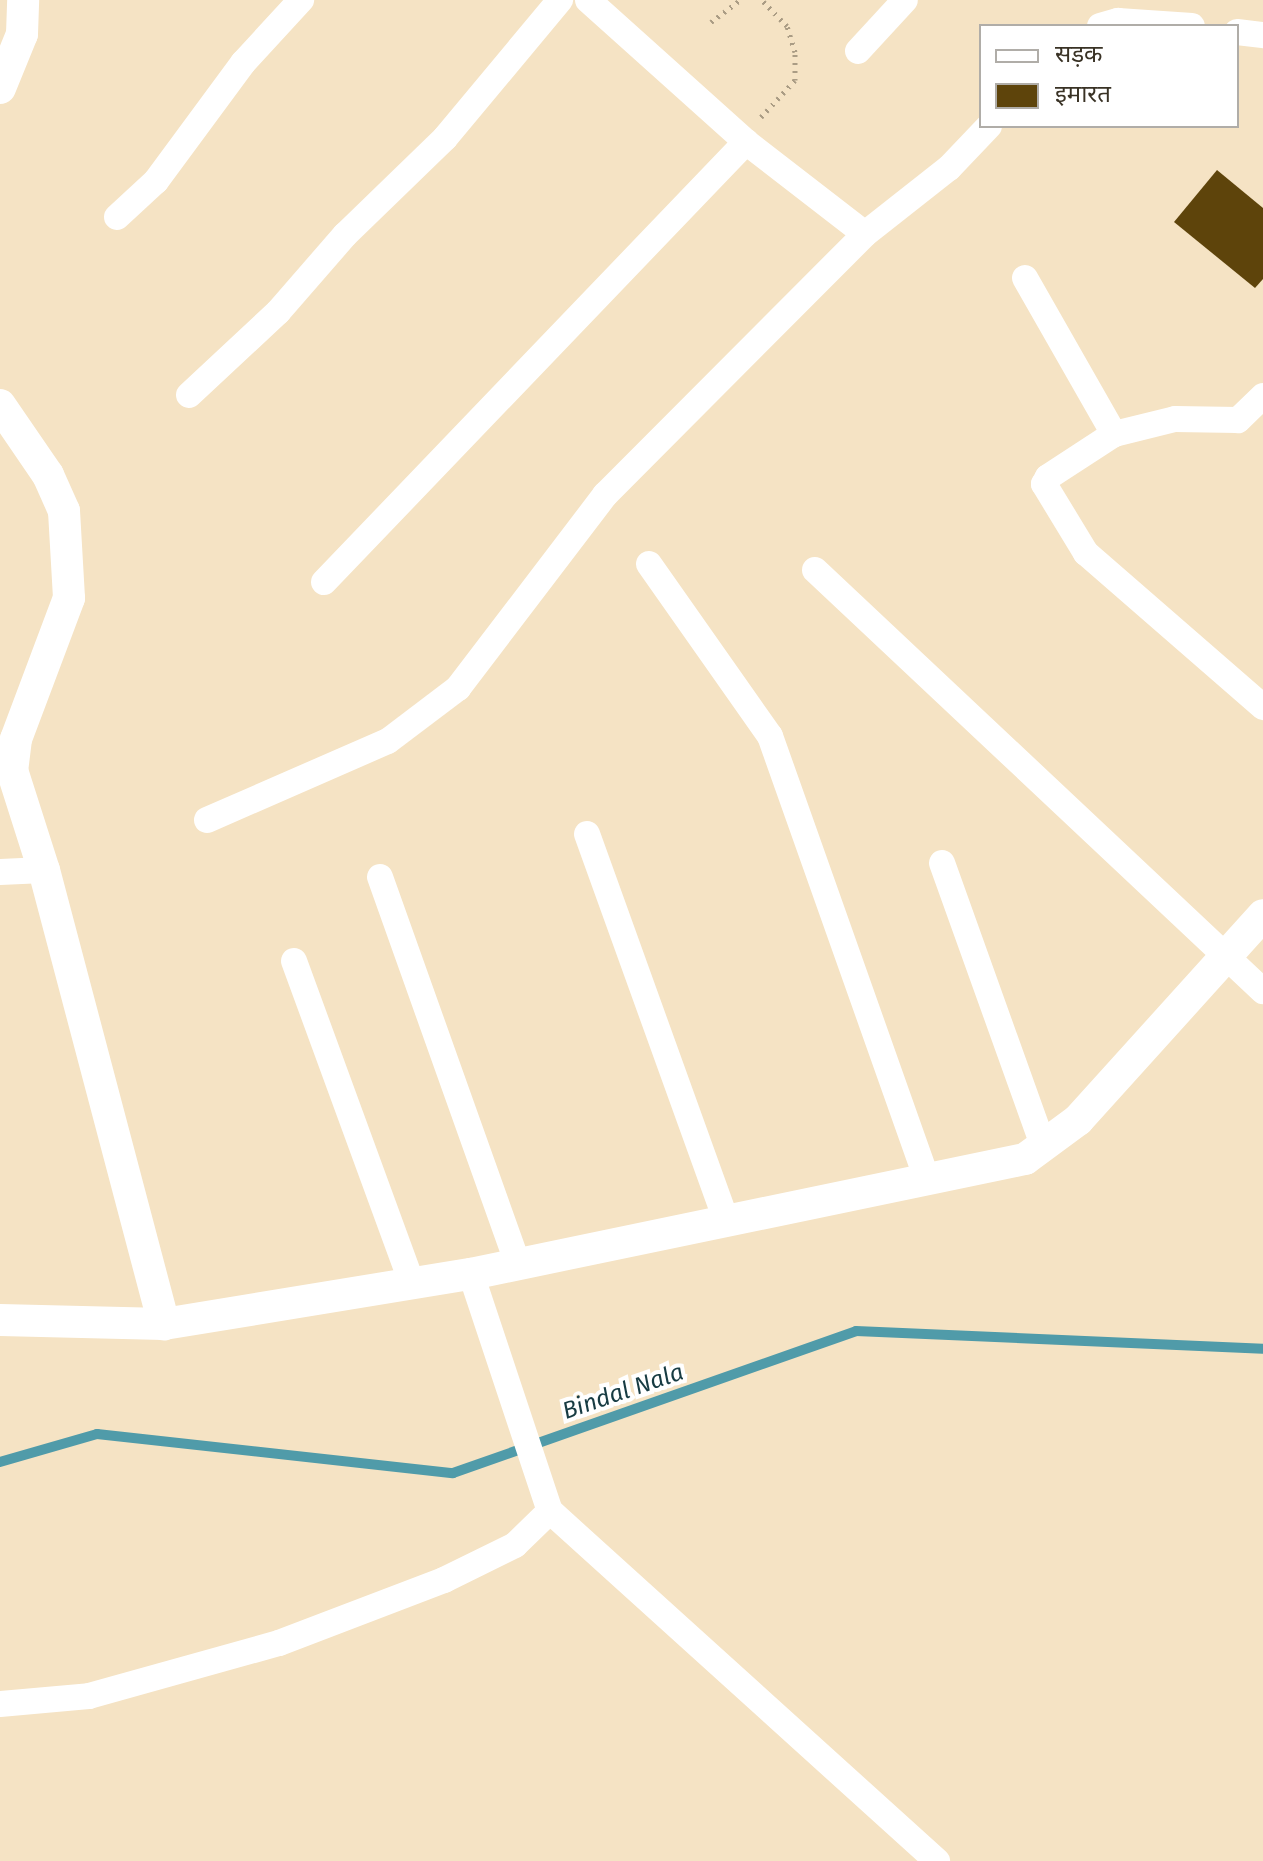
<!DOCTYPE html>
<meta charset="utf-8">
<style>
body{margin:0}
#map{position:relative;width:1263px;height:1861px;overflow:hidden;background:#f5e3c4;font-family:"Fira Sans","Noto Sans Devanagari",sans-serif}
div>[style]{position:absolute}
.stream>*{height:10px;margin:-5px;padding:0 5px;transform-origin:5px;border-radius:5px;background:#509ba9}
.building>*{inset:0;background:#5e440b}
.path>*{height:5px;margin-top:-2.5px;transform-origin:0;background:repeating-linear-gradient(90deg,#aa9c84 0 2px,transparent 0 8px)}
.minor>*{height:26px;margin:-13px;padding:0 13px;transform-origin:13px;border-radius:13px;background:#fff}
.tertiary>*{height:32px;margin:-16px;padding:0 16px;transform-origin:16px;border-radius:16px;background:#fff}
span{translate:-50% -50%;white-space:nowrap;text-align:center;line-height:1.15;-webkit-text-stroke:8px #fff;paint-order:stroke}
.water-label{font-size:24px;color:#173b42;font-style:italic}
.legend{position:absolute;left:979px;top:24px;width:260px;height:104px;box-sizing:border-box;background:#fff;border:2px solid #b0ada8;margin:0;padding:10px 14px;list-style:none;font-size:24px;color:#393225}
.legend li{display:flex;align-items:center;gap:16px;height:40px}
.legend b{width:40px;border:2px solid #b0ada8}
</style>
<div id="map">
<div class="stream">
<i style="left:0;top:1462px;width:101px;rotate:-16.1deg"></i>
<i style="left:97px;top:1434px;width:358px;rotate:6.3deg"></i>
<i style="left:453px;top:1473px;width:427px;rotate:-19.4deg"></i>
<i style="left:856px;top:1331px;width:407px;rotate:2.5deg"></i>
</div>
<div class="building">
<i style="clip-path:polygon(1217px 170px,1263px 208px,1263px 279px,1255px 288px,1174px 222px)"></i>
</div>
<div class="path">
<i style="left:711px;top:22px;width:36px;rotate:-37deg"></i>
<i style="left:761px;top:117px;width:50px;rotate:-47.4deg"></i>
<i style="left:795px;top:80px;width:28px;rotate:-90deg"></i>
<i style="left:795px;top:52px;width:27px;rotate:-107deg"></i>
<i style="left:787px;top:26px;width:36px;rotate:-134deg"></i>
</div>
<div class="minor">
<i style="left:588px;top:0;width:212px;rotate:41.9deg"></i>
<i style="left:1100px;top:26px;width:19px;rotate:-16deg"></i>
<i style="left:1118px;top:21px;width:74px;rotate:3.9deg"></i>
<i style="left:1237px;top:32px;width:26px;rotate:7deg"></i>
<i style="left:858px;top:51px;width:69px;rotate:-47.3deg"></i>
<i style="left:117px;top:217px;width:53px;rotate:-42.7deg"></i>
<i style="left:156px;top:181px;width:147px;rotate:-53.6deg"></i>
<i style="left:243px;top:63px;width:86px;rotate:-47.4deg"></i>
<i style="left:1025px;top:278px;width:180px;rotate:60.3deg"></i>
<i style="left:189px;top:395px;width:122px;rotate:-43deg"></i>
<i style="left:278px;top:312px;width:102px;rotate:-49deg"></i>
<i style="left:345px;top:235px;width:139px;rotate:-44.1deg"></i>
<i style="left:445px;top:138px;width:180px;rotate:-50.2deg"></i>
<i style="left:1263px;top:396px;width:35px;rotate:136deg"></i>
<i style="left:1238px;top:420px;width:63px;rotate:-179.1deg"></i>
<i style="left:1175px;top:419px;width:63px;rotate:166.2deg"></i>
<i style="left:1114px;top:434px;width:79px;rotate:146.9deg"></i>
<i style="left:1048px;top:477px;width:8px;rotate:120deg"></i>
<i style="left:1044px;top:484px;width:81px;rotate:58.7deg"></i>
<i style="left:1086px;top:553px;width:235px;rotate:41deg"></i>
<i style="left:649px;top:564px;width:210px;rotate:54.9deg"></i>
<i style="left:770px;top:736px;width:470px;rotate:70.5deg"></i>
<i style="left:815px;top:570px;width:615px;rotate:43.22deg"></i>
<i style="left:324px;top:582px;width:610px;rotate:-46.2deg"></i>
<i style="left:746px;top:142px;width:150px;rotate:37.7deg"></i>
<i style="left:865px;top:234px;width:107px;rotate:-38.2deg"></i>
<i style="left:949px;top:168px;width:58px;rotate:-46.4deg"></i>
<i style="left:207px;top:820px;width:197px;rotate:-23.6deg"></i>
<i style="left:388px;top:741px;width:88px;rotate:-37.1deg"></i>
<i style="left:458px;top:688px;width:243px;rotate:-52.7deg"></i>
<i style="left:605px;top:495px;width:368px;rotate:-45.1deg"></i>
<i style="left:587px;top:834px;width:411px;rotate:70.2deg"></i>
<i style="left:942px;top:863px;width:300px;rotate:70.3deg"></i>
<i style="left:0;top:872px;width:44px;rotate:-2.6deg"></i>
<i style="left:380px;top:877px;width:411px;rotate:70.4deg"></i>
<i style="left:294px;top:961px;width:344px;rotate:69.9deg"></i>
<i style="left:471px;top:1274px;width:250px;rotate:71.6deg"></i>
<i style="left:550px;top:1511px;width:522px;rotate:42.13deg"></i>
<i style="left:0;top:1704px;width:89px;rotate:-5.1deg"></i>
<i style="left:89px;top:1696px;width:197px;rotate:-15.6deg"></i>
<i style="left:279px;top:1643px;width:177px;rotate:-20.9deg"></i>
<i style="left:444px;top:1580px;width:79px;rotate:-26.2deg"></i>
<i style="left:515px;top:1545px;width:49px;rotate:-44.2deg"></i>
</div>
<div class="tertiary">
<i style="left:0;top:88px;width:58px;rotate:-67.8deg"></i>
<i style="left:22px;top:34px;width:34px;rotate:-88deg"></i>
<i style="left:0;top:405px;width:85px;rotate:55.6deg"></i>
<i style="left:48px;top:475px;width:39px;rotate:66deg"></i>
<i style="left:64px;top:511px;width:87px;rotate:86.7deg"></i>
<i style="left:69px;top:598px;width:151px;rotate:110.6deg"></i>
<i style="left:16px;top:739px;width:31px;rotate:97deg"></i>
<i style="left:12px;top:770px;width:105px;rotate:72.3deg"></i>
<i style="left:44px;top:870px;width:470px;rotate:75.2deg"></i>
<i style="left:0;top:1320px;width:164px;rotate:1.4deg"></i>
<i style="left:164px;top:1324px;width:311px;rotate:-9.3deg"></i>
<i style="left:471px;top:1274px;width:566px;rotate:-11.73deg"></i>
<i style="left:1025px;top:1159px;width:66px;rotate:-36.3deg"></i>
<i style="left:1078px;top:1120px;width:276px;rotate:-47.9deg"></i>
</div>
<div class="water-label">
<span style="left:623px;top:1392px;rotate:-19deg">Bindal Nala</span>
</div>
<ul class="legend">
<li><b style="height:10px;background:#fff"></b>सड़क</li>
<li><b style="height:22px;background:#5e440b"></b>इमारत</li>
</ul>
</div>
